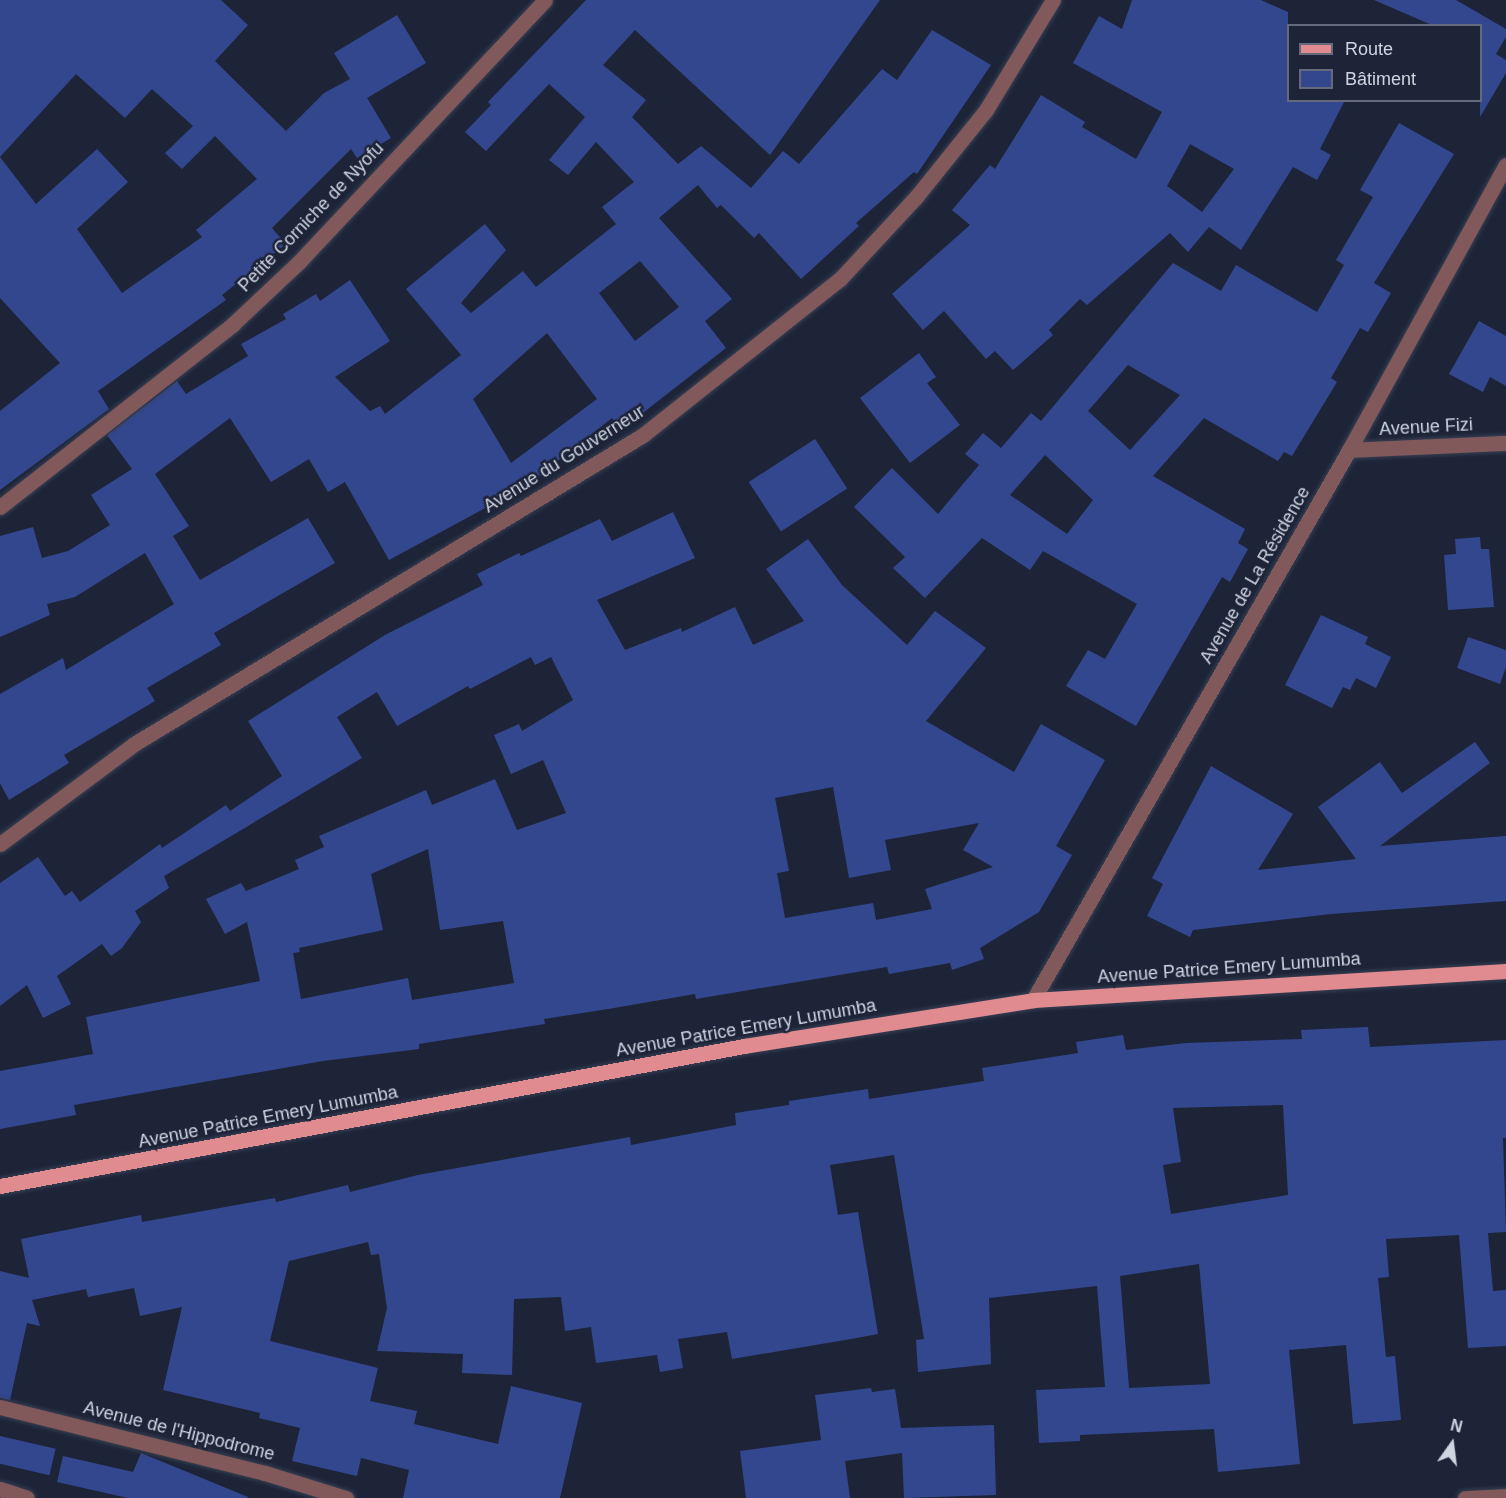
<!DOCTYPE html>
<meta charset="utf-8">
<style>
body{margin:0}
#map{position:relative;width:1506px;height:1498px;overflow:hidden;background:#1d2438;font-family:Helvetica,sans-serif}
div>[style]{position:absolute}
.building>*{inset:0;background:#33478f;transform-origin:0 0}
.roads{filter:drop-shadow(0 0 2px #394053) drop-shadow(0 0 2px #394053)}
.minor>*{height:15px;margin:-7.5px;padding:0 7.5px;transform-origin:7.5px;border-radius:7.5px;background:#82595b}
.major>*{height:15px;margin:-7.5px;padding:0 7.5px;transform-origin:7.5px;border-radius:7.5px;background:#e08b90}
span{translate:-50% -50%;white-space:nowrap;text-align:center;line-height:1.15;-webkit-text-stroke:5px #1d2438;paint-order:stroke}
.street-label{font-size:18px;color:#cfd4e1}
.legend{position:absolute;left:1287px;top:24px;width:195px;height:78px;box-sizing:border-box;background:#1d2438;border:2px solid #646a7c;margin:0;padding:8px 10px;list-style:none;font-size:18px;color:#cfd4e1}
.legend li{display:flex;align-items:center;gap:12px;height:30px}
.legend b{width:30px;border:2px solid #646a7c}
.north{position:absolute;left:1422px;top:1414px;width:60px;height:60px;-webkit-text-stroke:4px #1d2438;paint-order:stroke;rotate:14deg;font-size:16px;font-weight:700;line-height:24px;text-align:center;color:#cfd4e1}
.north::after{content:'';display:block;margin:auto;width:21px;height:27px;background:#cfd4e1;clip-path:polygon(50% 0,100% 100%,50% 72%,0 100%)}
</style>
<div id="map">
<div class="building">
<i style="clip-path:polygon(evenodd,0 0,221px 0,248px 25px,215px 61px,286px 131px,324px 93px,350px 79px,334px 53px,397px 15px,426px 63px,367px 98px,391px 138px,357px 158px,351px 149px,272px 228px,286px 244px,222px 295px,226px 300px,98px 391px,109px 409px,0 490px,0 411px,60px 363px,0 298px,0 0,76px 74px,125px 118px,152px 89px,193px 126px,165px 153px,182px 169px,215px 136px,257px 179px,196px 230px,202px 237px,122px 293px,77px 229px,128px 182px,97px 149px,36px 204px,0 157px,76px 74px)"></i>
<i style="clip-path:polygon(evenodd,586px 0,880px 0,770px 155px,635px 30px,603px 65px,646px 100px,632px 117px,678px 164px,701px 146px,751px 188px,783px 151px,799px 164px,882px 69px,897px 80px,932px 30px,991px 65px,917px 174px,914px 172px,856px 223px,859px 226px,801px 279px,759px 233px,754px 238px,721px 205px,717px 208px,698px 185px,659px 218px,732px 299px,705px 321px,726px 348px,621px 430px,612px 418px,526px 486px,389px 560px,345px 482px,328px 492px,309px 459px,271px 482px,230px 418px,155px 474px,189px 526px,173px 536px,200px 580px,308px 518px,335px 563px,214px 633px,221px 645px,147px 688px,155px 701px,64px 755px,69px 763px,9px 800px,0 783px,0 694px,63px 658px,66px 670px,174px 604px,145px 553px,75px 597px,47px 604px,50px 615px,0 637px,0 536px,33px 527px,42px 558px,68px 551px,110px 525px,91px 495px,132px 469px,107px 435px,177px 381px,186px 394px,248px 356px,241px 344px,286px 319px,283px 314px,316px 294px,320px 301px,350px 280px,390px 341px,335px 377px,370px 411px,380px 406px,385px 414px,461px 355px,406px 289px,485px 224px,506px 250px,461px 303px,471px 313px,523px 271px,536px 287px,616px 224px,602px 207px,634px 182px,596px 142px,568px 175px,549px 160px,585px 117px,549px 84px,486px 151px,465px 132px,491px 105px,488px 102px,586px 0,640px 261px,679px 307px,635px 341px,599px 293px,640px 261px,586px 0,547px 333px,597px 399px,511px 463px,473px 399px,547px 333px)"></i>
<i style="clip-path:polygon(evenodd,1132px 0,1261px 0,1288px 12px,1288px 100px,1345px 100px,1320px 149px,1331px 155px,1317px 180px,1293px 167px,1241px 250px,1209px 227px,1188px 252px,1170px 233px,1087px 305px,1080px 299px,1049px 330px,1053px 335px,1013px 370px,995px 351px,986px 359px,944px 311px,923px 330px,892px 294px,970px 225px,952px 210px,990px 165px,995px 169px,1041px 95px,1085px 122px,1082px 127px,1136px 159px,1162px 112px,1073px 63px,1099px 16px,1122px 29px,1132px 0,1190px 144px,1234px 169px,1202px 212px,1167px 186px,1190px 144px)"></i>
<i style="clip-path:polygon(1374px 0,1456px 0,1506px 29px,1506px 37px,1496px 54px,1506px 60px,1506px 73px,1480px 117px,1480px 26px,1434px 26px)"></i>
<i style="clip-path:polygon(evenodd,1399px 123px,1454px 154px,1374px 283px,1391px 293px,1368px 332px,1360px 328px,1331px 378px,1337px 382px,1292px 456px,1284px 452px,1278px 461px,1204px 418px,1153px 476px,1245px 529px,1238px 543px,1248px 549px,1230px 582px,1222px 577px,1136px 726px,1066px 686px,1088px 650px,1105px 659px,1137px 604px,1043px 551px,1030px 570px,982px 538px,925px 598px,893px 568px,905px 557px,854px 507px,892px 468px,938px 514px,979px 465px,965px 454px,983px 433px,1001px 448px,1031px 413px,1041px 421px,1173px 263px,1221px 291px,1236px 265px,1317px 312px,1344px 265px,1336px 260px,1373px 197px,1360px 190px,1399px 123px,1128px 365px,1180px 395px,1130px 450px,1088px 411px,1128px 365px,1399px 123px,1045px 455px,1093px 500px,1067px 534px,1010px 495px,1045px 455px)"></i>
<i style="clip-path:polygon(1479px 321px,1506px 336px,1506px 386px,1490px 377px,1483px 392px,1449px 374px)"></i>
<i style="clip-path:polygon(919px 353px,936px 377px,927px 383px,960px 425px,910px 463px,860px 398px)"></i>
<i style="left:815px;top:439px;width:59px;height:79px;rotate:57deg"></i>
<i style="clip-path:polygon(evenodd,673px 512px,695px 558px,597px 600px,625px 650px,681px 628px,682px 632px,735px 607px,753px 645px,804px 621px,766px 569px,808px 539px,842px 585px,907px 645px,935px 611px,986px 648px,926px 721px,1014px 772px,1041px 724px,1105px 760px,1056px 846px,1072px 855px,1039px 912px,980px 948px,984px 959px,952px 970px,950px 963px,889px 974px,887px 967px,696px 999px,695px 994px,608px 1009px,544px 1019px,545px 1024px,419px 1044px,419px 1049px,323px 1061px,74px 1105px,76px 1115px,0 1129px,0 1071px,93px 1054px,86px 1017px,260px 981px,247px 922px,225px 934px,206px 899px,241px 883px,246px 891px,299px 869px,295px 860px,324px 847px,319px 836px,426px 790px,432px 805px,495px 779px,517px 830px,566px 813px,543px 760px,511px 774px,494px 735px,519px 724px,522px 731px,573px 700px,551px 657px,535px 665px,531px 657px,470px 689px,468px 686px,397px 726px,377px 692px,337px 717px,362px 758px,164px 876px,169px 888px,135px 911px,141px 922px,122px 948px,111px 956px,102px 944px,57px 976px,71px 1004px,43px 1018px,27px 985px,0 1006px,0 883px,38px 857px,65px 896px,72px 891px,80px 902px,160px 844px,162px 848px,226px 805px,230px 811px,282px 776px,248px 721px,385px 635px,483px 585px,477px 574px,519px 553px,521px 556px,600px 519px,612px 541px,673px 512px,833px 787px,849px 878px,891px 870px,885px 840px,979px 823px,963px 850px,993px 867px,925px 889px,932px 909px,876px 920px,873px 903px,785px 918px,777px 873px,789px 871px,775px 798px,833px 787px,673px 512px,428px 849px,440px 930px,503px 921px,514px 983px,412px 1000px,408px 978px,301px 999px,293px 953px,300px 952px,299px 948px,383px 930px,371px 874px,428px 849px)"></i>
<i style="clip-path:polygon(1480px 537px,1481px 549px,1489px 549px,1494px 607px,1448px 610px,1444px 555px,1456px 554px,1455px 539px)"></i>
<i style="clip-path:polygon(1321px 615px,1368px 637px,1365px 644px,1391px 657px,1376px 688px,1356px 678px,1350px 690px,1343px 687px,1332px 708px,1285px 685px)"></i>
<i style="clip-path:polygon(1468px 637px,1506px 650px,1506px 667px,1500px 684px,1457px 668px)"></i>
<i style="clip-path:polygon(1475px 742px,1490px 763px,1380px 846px,1506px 836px,1506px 901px,1331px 914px,1193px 930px,1190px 937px,1147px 916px,1163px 884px,1152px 878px,1211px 766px,1293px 814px,1258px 870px,1356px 859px,1318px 807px,1380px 762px,1402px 793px)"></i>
<i style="clip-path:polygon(evenodd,1368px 1027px,1370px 1047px,1506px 1040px,1506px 1138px,1503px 1138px,1506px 1232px,1488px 1233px,1493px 1291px,1506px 1290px,1506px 1346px,1468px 1348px,1459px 1235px,1386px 1239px,1389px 1277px,1378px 1278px,1386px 1357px,1395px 1356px,1401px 1420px,1353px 1424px,1346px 1345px,1289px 1350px,1300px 1464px,1218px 1472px,1214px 1429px,1080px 1435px,1080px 1441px,1039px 1443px,1036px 1390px,1105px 1387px,1097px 1286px,989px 1298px,991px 1364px,918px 1372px,916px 1340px,924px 1339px,894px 1155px,830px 1165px,838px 1215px,858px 1212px,878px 1334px,851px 1339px,732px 1359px,727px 1332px,678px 1339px,683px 1368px,660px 1372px,657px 1355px,596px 1363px,591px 1327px,565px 1331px,561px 1297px,514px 1299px,512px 1375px,462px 1373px,463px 1354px,377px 1351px,387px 1308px,379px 1254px,371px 1255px,368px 1242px,289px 1261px,270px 1341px,378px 1368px,370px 1401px,417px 1411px,414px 1424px,498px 1444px,511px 1386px,582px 1403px,560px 1498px,403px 1498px,409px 1470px,361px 1458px,357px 1476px,292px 1461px,300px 1428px,259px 1418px,260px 1413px,163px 1390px,182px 1307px,140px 1316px,134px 1288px,88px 1297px,86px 1289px,32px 1300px,40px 1326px,27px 1323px,10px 1400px,0 1398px,0 1271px,29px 1278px,21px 1239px,141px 1215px,142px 1222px,275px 1198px,276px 1202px,348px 1185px,350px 1192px,418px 1175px,630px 1137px,631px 1145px,736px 1125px,735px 1113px,789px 1105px,789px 1101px,868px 1089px,869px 1099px,984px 1081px,982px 1068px,1078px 1053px,1076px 1042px,1123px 1035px,1126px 1050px,1186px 1043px,1302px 1039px,1301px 1030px,1368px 1027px,1283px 1105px,1288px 1195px,1171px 1214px,1163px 1165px,1181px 1162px,1173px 1108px,1283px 1105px,1368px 1027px,1199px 1264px,1210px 1384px,1129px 1388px,1120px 1276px,1199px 1264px)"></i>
<i style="clip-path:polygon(871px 1388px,872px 1392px,895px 1389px,901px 1428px,994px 1425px,996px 1495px,904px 1498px,902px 1453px,845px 1461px,850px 1498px,746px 1498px,740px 1451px,821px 1440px,815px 1395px)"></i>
<i style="left:0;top:1436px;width:57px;height:27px;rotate:13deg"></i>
<i style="clip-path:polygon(141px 1453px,248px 1497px,248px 1498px,128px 1498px,57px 1482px,63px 1456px,133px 1472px)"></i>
</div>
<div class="roads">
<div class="minor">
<i style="left:1349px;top:450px;width:157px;rotate:-2.6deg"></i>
<i style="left:0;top:507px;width:296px;rotate:-38.1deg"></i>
<i style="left:233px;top:324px;width:91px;rotate:-43.2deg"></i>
<i style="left:299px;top:262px;width:359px;rotate:-46.8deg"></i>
<i style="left:0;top:844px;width:167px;rotate:-36.7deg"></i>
<i style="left:134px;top:744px;width:595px;rotate:-31.26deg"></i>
<i style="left:643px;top:435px;width:251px;rotate:-38.4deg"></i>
<i style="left:840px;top:279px;width:112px;rotate:-47.2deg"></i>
<i style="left:916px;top:197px;width:112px;rotate:-51.2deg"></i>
<i style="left:986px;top:110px;width:129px;rotate:-58.7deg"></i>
<i style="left:1033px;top:1000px;width:634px;rotate:-60.12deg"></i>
<i style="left:1349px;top:450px;width:325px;rotate:-61.2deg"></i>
<i style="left:0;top:1407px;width:273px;rotate:14deg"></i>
<i style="left:265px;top:1473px;width:85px;rotate:17.2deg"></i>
<i style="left:0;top:1489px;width:28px;rotate:18deg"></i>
<i style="left:1465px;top:1498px;width:41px;rotate:-2.8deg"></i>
</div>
<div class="major">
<i style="left:0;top:1186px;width:757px;rotate:-10.66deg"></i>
<i style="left:744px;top:1046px;width:293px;rotate:-9deg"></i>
<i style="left:1033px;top:1000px;width:474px;rotate:-3.5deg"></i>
</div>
</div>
<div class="street-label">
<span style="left:311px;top:217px;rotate:-46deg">Petite Corniche de Nyofu</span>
<span style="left:1426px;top:427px;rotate:-3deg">Avenue Fizi</span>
<span style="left:564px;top:459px;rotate:-32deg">Avenue du Gouverneur</span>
<span style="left:1255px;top:575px;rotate:-60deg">Avenue de La Résidence</span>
<span style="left:1229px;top:968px;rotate:-4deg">Avenue Patrice Emery Lumumba</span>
<span style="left:746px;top:1028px;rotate:-10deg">Avenue Patrice Emery Lumumba</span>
<span style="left:268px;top:1117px;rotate:-11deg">Avenue Patrice Emery Lumumba</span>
<span style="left:179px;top:1431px;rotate:14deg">Avenue de l'Hippodrome</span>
</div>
<ul class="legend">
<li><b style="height:8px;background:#e08b90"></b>Route</li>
<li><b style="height:16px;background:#33478f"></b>Bâtiment</li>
</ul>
<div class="north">N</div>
</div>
